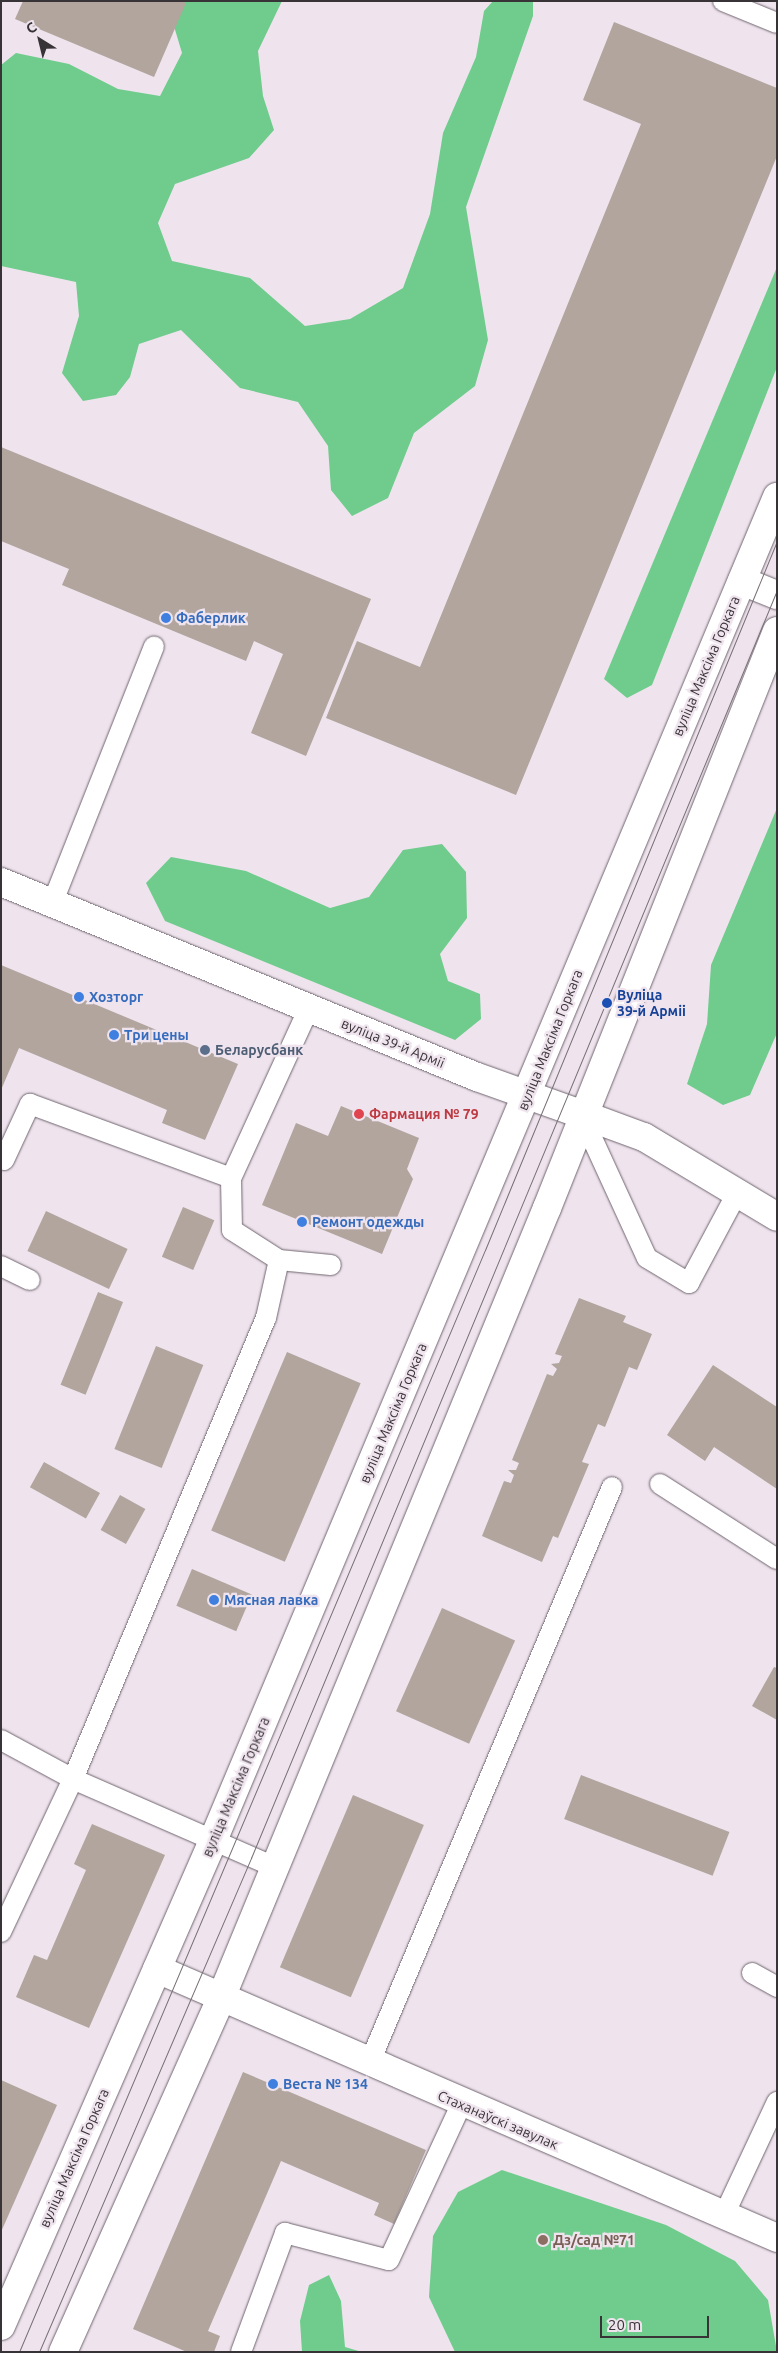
<!DOCTYPE html>
<meta charset="utf-8">
<style>
body{margin:0}
#map{position:relative;width:778px;height:2353px;overflow:hidden;background:#efe4ee;font-family:Ubuntu,sans-serif}
div>[style]{position:absolute}
.forest>*{inset:0;background:#6fcc8c}
.building>*{inset:0;background:#b1a59d;transform-origin:0 0}
.roads{filter:drop-shadow(0 0 1px #6f656e) drop-shadow(0 0 1px #6f656e)}
.lane>*{height:20px;margin:-10px;padding:0 10px;transform-origin:10px;border-radius:10px;background:#fff}
.street>*{height:28px;margin:-14px;padding:0 14px;transform-origin:14px;border-radius:14px;background:#fff}
.secondary>*{height:28px;margin:-14px;padding:0 14px;transform-origin:14px;border-radius:14px;background:#fff}
.tram>*{height:1px;margin:-0.5px;padding:0 0.5px;transform-origin:0.5px;border-radius:0.5px;background:#766f75}
.dots>*{width:14px;height:14px;translate:-50% -50%;box-sizing:border-box;border:2px solid #efe4ee;border-radius:50%}
span{translate:-50% -50%;white-space:nowrap;text-align:center;line-height:1.15;-webkit-text-stroke:4.5px #efe4ee;paint-order:stroke}
.shop-label{font-size:14px;color:#366cbe;font-weight:700}
.left{translate:0 -50%;text-align:left}
.street-label{font-size:14px;color:#383337}
.transit-label{font-size:14px;color:#164399;font-weight:700}
.service-label{font-size:14px;color:#4e5e75;font-weight:700}
.health-label{font-size:14px;color:#be3a42;font-weight:700}
.education-label{font-size:14px;color:#785e54;font-weight:700}
.frame{position:absolute;inset:0;border:2px solid #383337;pointer-events:none}
.north{position:absolute;left:15px;top:15px;width:50px;height:50px;-webkit-text-stroke:4px #efe4ee;paint-order:stroke;rotate:324deg;font-size:14px;font-weight:700;line-height:20px;text-align:center;color:#383337}
.north::after{content:'';display:block;margin:auto;width:18px;height:22px;background:#383337;clip-path:polygon(50% 0,100% 100%,50% 72%,0 100%)}
.scale{position:absolute;left:600px;top:2316px;width:109px;height:22px;box-sizing:border-box;border:2px solid #383337;border-top:0;padding-left:6px;font-size:15px;line-height:18px;white-space:nowrap;color:#383337;-webkit-text-stroke:4px #efe4ee;paint-order:stroke}
</style>
<div id="map">
<div class="forest">
<i style="clip-path:polygon(153px 1px,282px 1px,258px 51px,263px 96px,274px 130px,249px 158px,175px 184px,158px 223px,172px 261px,250px 278px,305px 326px,350px 319px,403px 288px,430px 214px,443px 133px,476px 57px,484px 11px,493px 1px,533px 1px,533px 16px,466px 207px,488px 340px,475px 386px,414px 433px,388px 498px,352px 516px,331px 490px,328px 446px,298px 402px,240px 388px,181px 330px,139px 344px,130px 377px,116px 395px,83px 401px,62px 373px,79px 316px,76px 282px,1px 266px,1px 65px,16px 53px,69px 64px,118px 89px,160px 96px,182px 53px,173px 23px)"></i>
<i style="clip-path:polygon(777px 267px,777px 367px,652px 685px,627px 698px,604px 679px)"></i>
<i style="clip-path:polygon(777px 808px,777px 1033px,750px 1095px,723px 1105px,687px 1084px,707px 1024px,711px 965px)"></i>
<i style="clip-path:polygon(442px 844px,466px 872px,467px 918px,440px 954px,448px 981px,480px 994px,481px 1019px,455px 1040px,165px 921px,146px 883px,171px 857px,246px 871px,330px 908px,369px 897px,403px 850px)"></i>
<i style="clip-path:polygon(502px 2170px,666px 2225px,735px 2261px,768px 2300px,777px 2352px,455px 2352px,429px 2297px,433px 2236px,458px 2192px)"></i>
<i style="clip-path:polygon(329px 2275px,341px 2301px,345px 2347px,362px 2352px,302px 2352px,300px 2321px,309px 2285px)"></i>
</div>
<div class="building">
<i style="clip-path:polygon(23px 1px,181px 1px,186px 3px,154px 77px,15px 19px)"></i>
<i style="clip-path:polygon(614px 22px,777px 88px,777px 156px,516px 795px,326px 718px,357px 641px,420px 667px,641px 124px,583px 100px)"></i>
<i style="clip-path:polygon(1px 447px,371px 599px,306px 756px,251px 733px,283px 654px,254px 641px,246px 661px,62px 585px,69px 569px,1px 541px)"></i>
<i style="clip-path:polygon(1px 965px,238px 1064px,205px 1140px,162px 1123px,167px 1110px,19px 1048px,1px 1090px)"></i>
<i style="clip-path:polygon(341px 1106px,419px 1138px,407px 1169px,413px 1179px,382px 1254px,262px 1205px,296px 1123px,328px 1136px)"></i>
<i style="left:183px;top:1207px;width:34px;height:54px;rotate:23deg"></i>
<i style="left:46px;top:1211px;width:90px;height:44px;rotate:25deg"></i>
<i style="left:98px;top:1292px;width:27px;height:100px;rotate:22deg"></i>
<i style="clip-path:polygon(579px 1298px,626px 1316px,623px 1322px,652px 1334px,637px 1370px,629px 1367px,605px 1427px,598px 1424px,582px 1462px,589px 1464px,558px 1538px,553px 1536px,542px 1562px,482px 1536px,504px 1481px,511px 1483px,514px 1475px,508px 1470px,516px 1470px,519px 1463px,512px 1460px,547px 1374px,553px 1376px,557px 1369px,551px 1364px,559px 1363px,562px 1356px,555px 1354px)"></i>
<i style="left:156px;top:1346px;width:51px;height:111px;rotate:22deg"></i>
<i style="left:287px;top:1352px;width:80px;height:194px;rotate:23deg"></i>
<i style="clip-path:polygon(713px 1365px,777px 1407px,777px 1489px,714px 1447px,705px 1461px,667px 1435px)"></i>
<i style="left:44px;top:1462px;width:64px;height:29px;rotate:29deg"></i>
<i style="left:120px;top:1495px;width:29px;height:40px;rotate:29deg"></i>
<i style="left:192px;top:1569px;width:65px;height:40px;rotate:23deg"></i>
<i style="left:442px;top:1608px;width:80px;height:113px;rotate:24deg"></i>
<i style="clip-path:polygon(774px 1667px,777px 1668px,777px 1720px,752px 1706px)"></i>
<i style="left:581px;top:1775px;width:159px;height:47px;rotate:21deg"></i>
<i style="left:353px;top:1795px;width:77px;height:187px;rotate:23deg"></i>
<i style="clip-path:polygon(92px 1824px,165px 1855px,89px 2028px,16px 1997px,34px 1955px,47px 1960px,50px 1953px,86px 1870px,74px 1864px)"></i>
<i style="clip-path:polygon(243px 2072px,426px 2150px,394px 2224px,374px 2215px,379px 2203px,281px 2161px,208px 2331px,220px 2336px,214px 2352px,187px 2352px,133px 2329px)"></i>
<i style="clip-path:polygon(1px 2080px,57px 2105px,1px 2232px)"></i>
</div>
<div class="roads">
<div class="lane">
<i style="left:723px;top:1px;width:58px;rotate:22.2deg"></i>
<i style="left:52px;top:904px;width:277px;rotate:-68.4deg"></i>
<i style="left:309px;top:1008px;width:187px;rotate:114.6deg"></i>
<i style="left:231px;top:1178px;width:52px;rotate:88.9deg"></i>
<i style="left:232px;top:1230px;width:56px;rotate:32.6deg"></i>
<i style="left:279px;top:1260px;width:52px;rotate:5.5deg"></i>
<i style="left:581px;top:1114px;width:158px;rotate:65.4deg"></i>
<i style="left:647px;top:1258px;width:49px;rotate:30.8deg"></i>
<i style="left:689px;top:1283px;width:102px;rotate:-61.9deg"></i>
<i style="left:4px;top:1160px;width:62px;rotate:-65.1deg"></i>
<i style="left:30px;top:1104px;width:214px;rotate:20.2deg"></i>
<i style="left:1px;top:1266px;width:32px;rotate:26deg"></i>
<i style="left:660px;top:1484px;width:139px;rotate:32.7deg"></i>
<i style="left:1px;top:1740px;width:82px;rotate:28.4deg"></i>
<i style="left:73px;top:1779px;width:219px;rotate:23.6deg"></i>
<i style="left:1px;top:1932px;width:169px;rotate:-64.8deg"></i>
<i style="left:73px;top:1779px;width:500px;rotate:-67.3deg"></i>
<i style="left:266px;top:1318px;width:59px;rotate:-77.4deg"></i>
<i style="left:752px;top:1973px;width:29px;rotate:29deg"></i>
<i style="left:369px;top:2064px;width:626px;rotate:-67.16deg"></i>
<i style="left:724px;top:2215px;width:125px;rotate:-64.9deg"></i>
<i style="left:241px;top:2352px;width:127px;rotate:-69.7deg"></i>
<i style="left:285px;top:2233px;width:107px;rotate:14.6deg"></i>
<i style="left:389px;top:2260px;width:171px;rotate:-65.1deg"></i>
</div>
<div class="street">
<i style="left:742px;top:581px;width:38px;rotate:22deg"></i>
<i style="left:581px;top:1114px;width:67px;rotate:20.1deg"></i>
<i style="left:644px;top:1137px;width:155px;rotate:31deg"></i>
<i style="left:157px;top:1969px;width:676px;rotate:23.45deg"></i>
</div>
<div class="secondary">
<i style="left:1px;top:882px;width:514px;rotate:22.28deg"></i>
<i style="left:477px;top:1077px;width:110px;rotate:19.6deg"></i>
<i style="left:1px;top:2326px;width:527px;rotate:-66.4deg"></i>
<i style="left:212px;top:1843px;width:1460px;rotate:-67.23deg"></i>
<i style="left:63px;top:2352px;width:388px;rotate:-65.9deg"></i>
<i style="left:221px;top:1998px;width:855px;rotate:-67.58deg"></i>
<i style="left:547px;top:1208px;width:621px;rotate:-68.27deg"></i>
</div>
</div>
<div class="tram">
<i style="left:19px;top:2352px;width:1196px;rotate:-67.08deg"></i>
<i style="left:485px;top:1250px;width:767px;rotate:-67.62deg"></i>
<i style="left:39px;top:2352px;width:538px;rotate:-66.77deg"></i>
<i style="left:251px;top:1858px;width:1373px;rotate:-67.47deg"></i>
</div>
<div class="dots">
<i style="left:166px;top:618px;background:#3f7fe0"></i>
<i style="left:79px;top:997px;background:#3f7fe0"></i>
<i style="left:607px;top:1003px;background:#1a4fb4"></i>
<i style="left:114px;top:1035px;background:#3f7fe0"></i>
<i style="left:205px;top:1050px;background:#5c6f8a"></i>
<i style="left:359px;top:1114px;background:#e0444e"></i>
<i style="left:302px;top:1222px;background:#3f7fe0"></i>
<i style="left:214px;top:1600px;background:#3f7fe0"></i>
<i style="left:273px;top:2084px;background:#3f7fe0"></i>
<i style="left:543px;top:2240px;background:#8d6e63"></i>
</div>
<div class="shop-label">
<span class="left" style="left:176px;top:618px">Фаберлик</span>
<span class="left" style="left:89px;top:997px">Хозторг</span>
<span class="left" style="left:124px;top:1035px">Три цены</span>
<span class="left" style="left:312px;top:1222px">Ремонт одежды</span>
<span class="left" style="left:224px;top:1600px">Мясная лавка</span>
<span class="left" style="left:283px;top:2084px">Веста № 134</span>
</div>
<div class="street-label">
<span style="left:706px;top:666px;rotate:-67deg">вуліца Максіма Горкага</span>
<span style="left:550px;top:1040px;rotate:-68deg">вуліца Максіма Горкага</span>
<span style="left:393px;top:1043px;rotate:22deg">вуліца 39-й Арміі</span>
<span style="left:393px;top:1413px;rotate:-67deg">вуліца Максіма Горкага</span>
<span style="left:236px;top:1787px;rotate:-67deg">вуліца Максіма Горкага</span>
<span style="left:498px;top:2120px;rotate:23deg">Стаханаўскі завулак</span>
<span style="left:74px;top:2158px;rotate:-66deg">вуліца Максіма Горкага</span>
</div>
<div class="transit-label">
<span class="left" style="left:617px;top:1003px">Вуліца<br>39-й Арміі</span>
</div>
<div class="service-label">
<span class="left" style="left:215px;top:1050px">Беларусбанк</span>
</div>
<div class="health-label">
<span class="left" style="left:369px;top:1114px">Фармация № 79</span>
</div>
<div class="education-label">
<span class="left" style="left:553px;top:2240px">Дз/сад №71</span>
</div>
<div class="frame"></div>
<div class="north">С</div>
<div class="scale">20 m</div>
</div>
